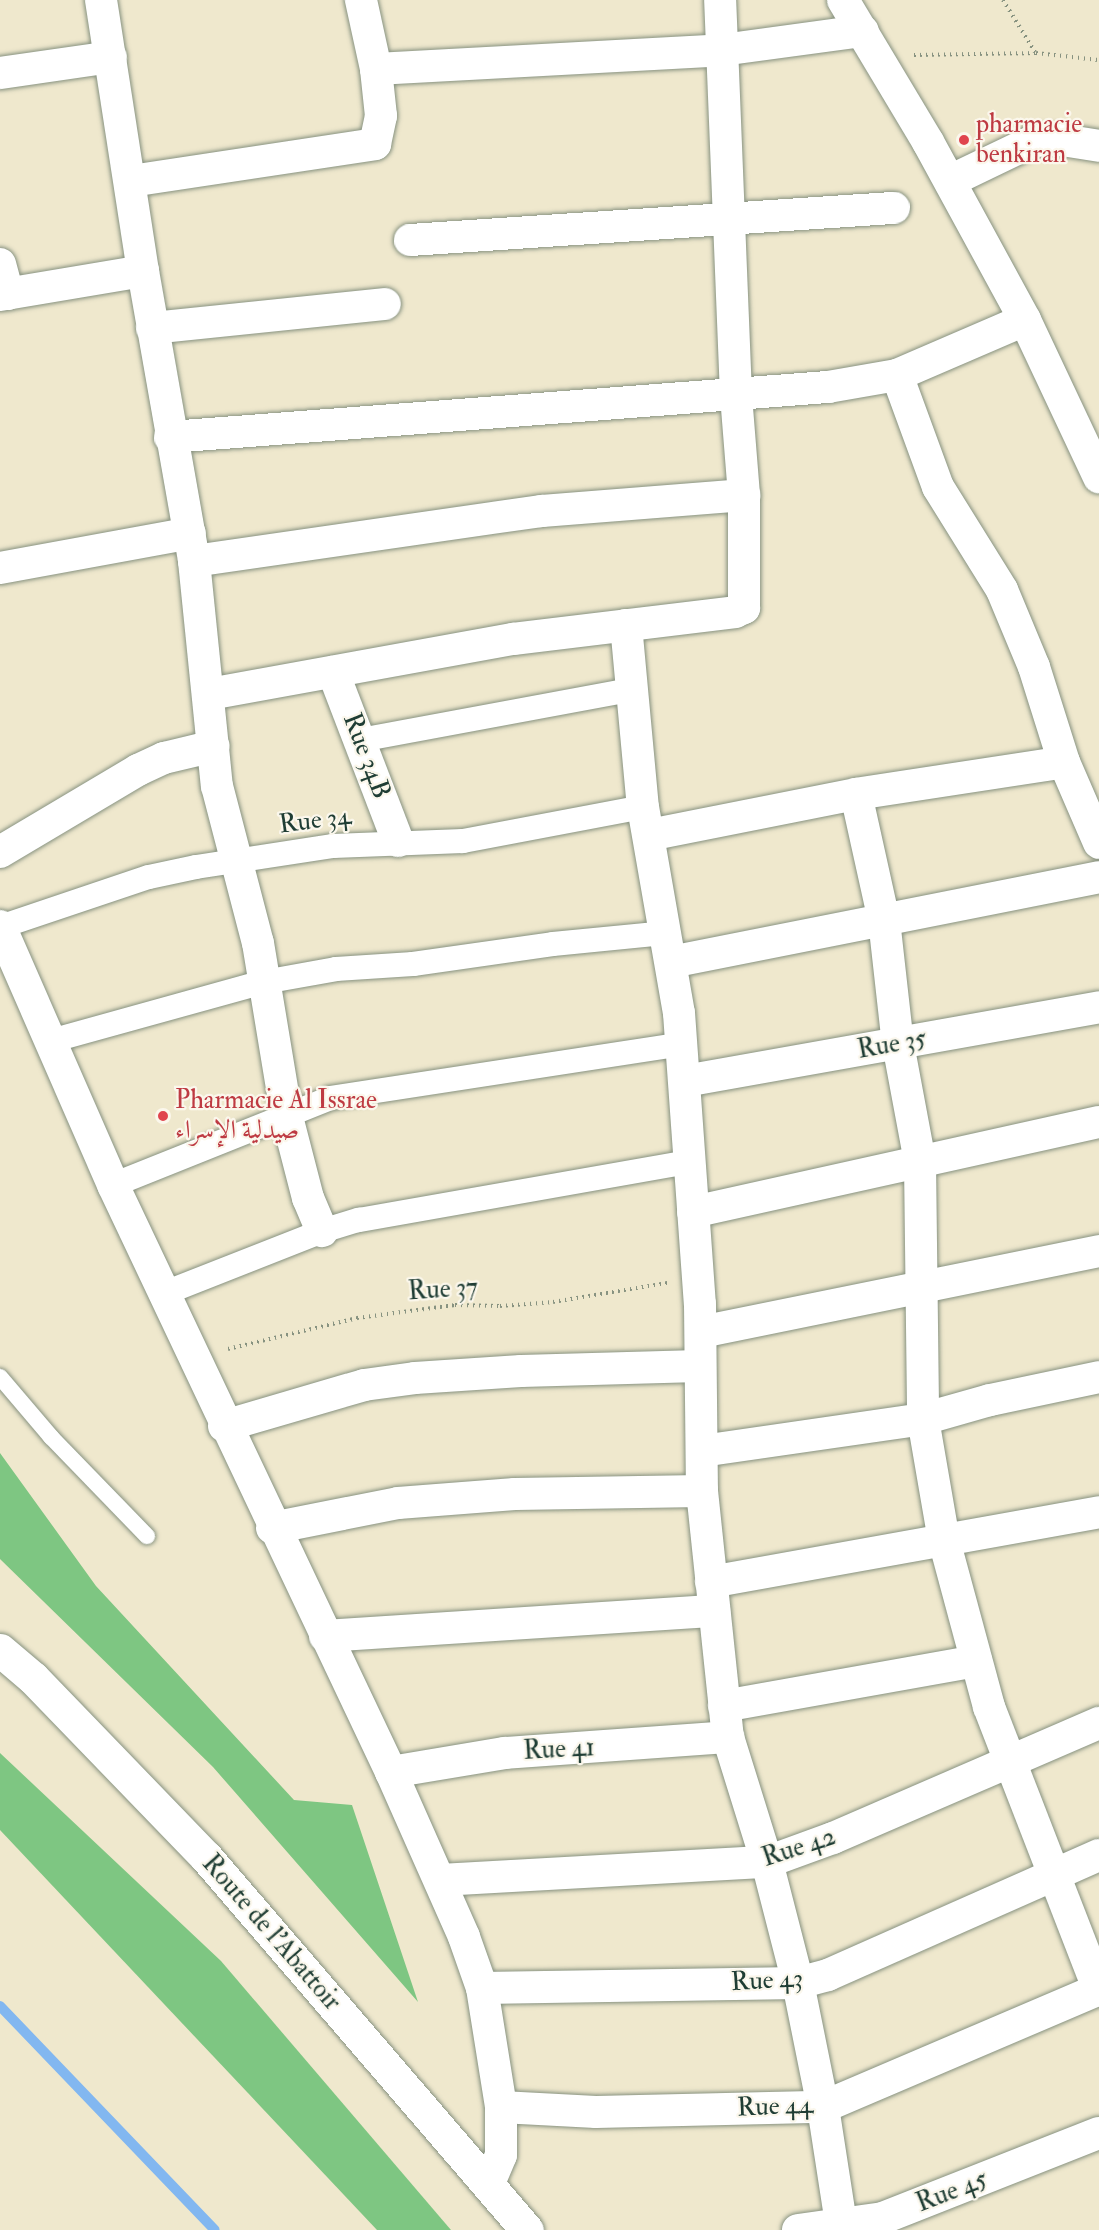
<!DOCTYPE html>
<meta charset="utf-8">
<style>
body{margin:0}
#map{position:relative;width:1099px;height:2230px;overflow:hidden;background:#efe8cd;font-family:"IM FELL Double Pica",Amiri,serif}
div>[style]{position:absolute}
.green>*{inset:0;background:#7ec682}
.stream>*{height:10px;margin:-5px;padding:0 5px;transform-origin:5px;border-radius:5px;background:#82b7f0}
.path>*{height:4px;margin-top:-2px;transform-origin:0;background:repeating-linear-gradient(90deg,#879280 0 1.5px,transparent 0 6px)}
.roads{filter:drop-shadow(0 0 2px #879280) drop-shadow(0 0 2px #879280)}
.service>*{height:16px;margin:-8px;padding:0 8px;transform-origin:8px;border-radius:8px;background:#fff}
.pedestrian>*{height:24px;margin:-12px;padding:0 12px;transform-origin:12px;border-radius:12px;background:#fff}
.minor>*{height:32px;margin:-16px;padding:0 16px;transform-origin:16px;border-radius:16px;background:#fff}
.primary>*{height:33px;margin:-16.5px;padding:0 16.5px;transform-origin:16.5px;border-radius:16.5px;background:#fff}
.dots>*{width:16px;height:16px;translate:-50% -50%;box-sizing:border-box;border:3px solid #fbf7ec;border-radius:50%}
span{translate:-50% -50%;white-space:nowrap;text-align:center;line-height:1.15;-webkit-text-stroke:4.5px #fbf7ec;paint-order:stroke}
.health-label{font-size:26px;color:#be3a42}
.left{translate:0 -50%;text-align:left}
.street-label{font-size:26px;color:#1f3d34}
</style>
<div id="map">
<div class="green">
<i style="clip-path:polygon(0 1453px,96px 1586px,294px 1800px,352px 1805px,418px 2002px,213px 1767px,0 1559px)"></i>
<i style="clip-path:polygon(0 1753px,221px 1961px,451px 2230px,377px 2230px,0 1830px)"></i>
</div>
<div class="stream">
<i style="left:0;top:2006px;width:310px;rotate:46.2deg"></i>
</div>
<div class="path">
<i style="left:1003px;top:0;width:61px;rotate:58.4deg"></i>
<i style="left:914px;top:55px;width:122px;rotate:-0.9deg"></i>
<i style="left:1036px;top:53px;width:63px;rotate:6.3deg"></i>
<i style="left:228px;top:1349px;width:133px;rotate:-13.5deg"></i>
<i style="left:357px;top:1318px;width:99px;rotate:-7.6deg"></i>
<i style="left:455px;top:1305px;width:45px;rotate:1.3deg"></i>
<i style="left:500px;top:1306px;width:53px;rotate:-4.3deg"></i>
<i style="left:553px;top:1302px;width:116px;rotate:-9.5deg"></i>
</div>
<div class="roads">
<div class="service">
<i style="left:0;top:1377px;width:79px;rotate:49.6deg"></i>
<i style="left:51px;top:1437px;width:138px;rotate:45.9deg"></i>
</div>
<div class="pedestrian">
<i style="left:360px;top:740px;width:276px;rotate:-10.5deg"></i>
<i style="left:0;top:927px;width:157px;rotate:-18.6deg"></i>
<i style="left:149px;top:877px;width:48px;rotate:-12deg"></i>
<i style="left:196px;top:867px;width:139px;rotate:-8.7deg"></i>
<i style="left:333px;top:846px;width:130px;rotate:-2.2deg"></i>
<i style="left:463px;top:841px;width:183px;rotate:-10.7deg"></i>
<i style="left:47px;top:1042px;width:225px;rotate:-15.5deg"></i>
<i style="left:264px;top:982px;width:73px;rotate:-10.2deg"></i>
<i style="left:336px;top:969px;width:77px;rotate:-3.7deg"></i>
<i style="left:413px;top:964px;width:141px;rotate:-8.1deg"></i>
<i style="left:553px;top:944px;width:114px;rotate:-5.6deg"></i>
<i style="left:113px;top:1185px;width:234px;rotate:-21.8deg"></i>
<i style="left:330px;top:1098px;width:355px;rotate:-8.7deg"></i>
<i style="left:165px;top:1293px;width:169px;rotate:-21.5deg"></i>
<i style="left:322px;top:1231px;width:39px;rotate:-17deg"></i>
<i style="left:359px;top:1220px;width:338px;rotate:-10deg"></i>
</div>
<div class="minor">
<i style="left:101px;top:0;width:274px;rotate:81.2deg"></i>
<i style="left:143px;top:271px;width:294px;rotate:80deg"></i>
<i style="left:194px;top:561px;width:226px;rotate:84.2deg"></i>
<i style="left:217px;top:786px;width:162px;rotate:75.4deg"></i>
<i style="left:258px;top:943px;width:172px;rotate:80.6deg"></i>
<i style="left:286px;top:1113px;width:88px;rotate:75.5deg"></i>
<i style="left:308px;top:1198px;width:36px;rotate:67deg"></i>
<i style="left:843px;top:0;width:165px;rotate:59.1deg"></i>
<i style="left:928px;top:142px;width:203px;rotate:61.4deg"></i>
<i style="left:1025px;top:320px;width:174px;rotate:64.8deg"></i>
<i style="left:376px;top:69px;width:347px;rotate:-3.1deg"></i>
<i style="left:722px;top:50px;width:142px;rotate:-7.7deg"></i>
<i style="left:0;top:73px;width:112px;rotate:-8.2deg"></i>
<i style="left:131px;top:181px;width:247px;rotate:-8.6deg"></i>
<i style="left:375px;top:144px;width:29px;rotate:-78deg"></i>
<i style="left:381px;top:116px;width:47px;rotate:-96.1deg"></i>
<i style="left:376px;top:69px;width:71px;rotate:-102.3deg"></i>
<i style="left:950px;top:181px;width:92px;rotate:-25.7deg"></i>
<i style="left:1033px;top:141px;width:29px;rotate:-2deg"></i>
<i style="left:1062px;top:140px;width:37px;rotate:9deg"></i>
<i style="left:410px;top:240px;width:485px;rotate:-3.8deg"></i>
<i style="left:0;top:264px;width:31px;rotate:75deg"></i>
<i style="left:0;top:295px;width:145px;rotate:-9.5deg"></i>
<i style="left:152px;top:328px;width:234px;rotate:-5.9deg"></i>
<i style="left:897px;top:375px;width:119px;rotate:69.9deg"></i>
<i style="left:938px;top:487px;width:121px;rotate:58.1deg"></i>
<i style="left:1002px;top:590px;width:83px;rotate:67.4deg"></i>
<i style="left:1034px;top:667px;width:100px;rotate:72.5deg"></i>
<i style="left:1064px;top:762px;width:88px;rotate:66.6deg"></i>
<i style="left:170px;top:437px;width:660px;rotate:-4.35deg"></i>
<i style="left:828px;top:387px;width:70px;rotate:-9.9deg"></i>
<i style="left:897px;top:375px;width:139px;rotate:-23.3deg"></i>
<i style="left:194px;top:561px;width:352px;rotate:-8.2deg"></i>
<i style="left:542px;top:511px;width:203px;rotate:-4.5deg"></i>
<i style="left:0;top:568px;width:193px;rotate:-10.4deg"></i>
<i style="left:626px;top:625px;width:183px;rotate:84.7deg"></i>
<i style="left:643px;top:807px;width:209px;rotate:80.1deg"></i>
<i style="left:679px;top:1013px;width:292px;rotate:85.9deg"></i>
<i style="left:700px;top:1304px;width:187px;rotate:89.4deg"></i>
<i style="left:702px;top:1491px;width:247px;rotate:84deg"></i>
<i style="left:728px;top:1737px;width:131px;rotate:72.7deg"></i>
<i style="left:767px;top:1862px;width:125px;rotate:75.6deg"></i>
<i style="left:798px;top:1983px;width:126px;rotate:78.6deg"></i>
<i style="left:823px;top:2107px;width:124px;rotate:81.2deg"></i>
<i style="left:333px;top:672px;width:181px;rotate:69deg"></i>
<i style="left:210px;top:694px;width:308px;rotate:-10.3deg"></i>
<i style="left:513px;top:639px;width:224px;rotate:-6.9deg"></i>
<i style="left:735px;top:612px;width:10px;rotate:-24deg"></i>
<i style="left:744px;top:608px;width:113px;rotate:-90deg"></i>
<i style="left:744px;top:495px;width:100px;rotate:-94.6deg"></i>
<i style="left:736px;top:395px;width:395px;rotate:-92.3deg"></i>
<i style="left:856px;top:794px;width:129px;rotate:77.5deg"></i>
<i style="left:884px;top:920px;width:125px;rotate:83.6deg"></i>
<i style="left:898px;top:1044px;width:120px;rotate:79.4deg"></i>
<i style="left:920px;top:1162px;width:257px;rotate:89.3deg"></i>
<i style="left:923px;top:1419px;width:123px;rotate:80.2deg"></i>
<i style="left:944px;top:1540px;width:173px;rotate:74.9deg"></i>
<i style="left:989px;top:1707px;width:304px;rotate:68.8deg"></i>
<i style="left:649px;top:835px;width:211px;rotate:-11.2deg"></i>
<i style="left:856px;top:794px;width:210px;rotate:-8.7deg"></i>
<i style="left:0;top:852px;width:161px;rotate:-30.7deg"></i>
<i style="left:138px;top:770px;width:29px;rotate:-25deg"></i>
<i style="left:164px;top:758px;width:51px;rotate:-13.5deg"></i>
<i style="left:0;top:926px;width:283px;rotate:66.4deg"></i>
<i style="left:113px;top:1185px;width:650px;rotate:64.66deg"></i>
<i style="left:391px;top:1772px;width:180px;rotate:66.1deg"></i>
<i style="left:464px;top:1937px;width:54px;rotate:70.6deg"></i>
<i style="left:482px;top:1988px;width:121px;rotate:80.9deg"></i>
<i style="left:501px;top:2107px;width:48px;rotate:90deg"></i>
<i style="left:501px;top:2155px;width:33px;rotate:113deg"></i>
<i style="left:671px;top:962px;width:436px;rotate:-11.2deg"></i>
<i style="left:685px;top:1081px;width:421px;rotate:-10.1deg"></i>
<i style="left:693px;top:1212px;width:416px;rotate:-12.5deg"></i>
<i style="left:701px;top:1332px;width:406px;rotate:-11.5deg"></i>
<i style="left:224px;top:1426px;width:146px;rotate:-16.3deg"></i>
<i style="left:364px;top:1385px;width:51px;rotate:-7.8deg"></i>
<i style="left:415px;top:1378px;width:106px;rotate:-3.8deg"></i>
<i style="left:521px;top:1371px;width:178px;rotate:-1.6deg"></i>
<i style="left:702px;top:1451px;width:223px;rotate:-8.2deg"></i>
<i style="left:923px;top:1419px;width:70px;rotate:-15.8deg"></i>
<i style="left:990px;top:1400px;width:111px;rotate:-11.9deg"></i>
<i style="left:272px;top:1528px;width:128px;rotate:-11.2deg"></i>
<i style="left:398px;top:1503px;width:117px;rotate:-4.4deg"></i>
<i style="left:515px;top:1494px;width:187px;rotate:-0.9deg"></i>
<i style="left:711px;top:1582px;width:394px;rotate:-10.2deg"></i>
<i style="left:325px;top:1636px;width:390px;rotate:-3.7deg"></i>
<i style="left:724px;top:1706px;width:256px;rotate:-10.1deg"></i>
<i style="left:391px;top:1772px;width:116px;rotate:-9.5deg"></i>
<i style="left:505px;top:1753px;width:224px;rotate:-4.1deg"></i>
<i style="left:440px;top:1880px;width:327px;rotate:-3.2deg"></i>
<i style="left:767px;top:1862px;width:70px;rotate:-20deg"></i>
<i style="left:833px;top:1838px;width:290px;rotate:-23.4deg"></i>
<i style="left:482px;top:1988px;width:316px;rotate:-0.9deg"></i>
<i style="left:798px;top:1983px;width:31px;rotate:-15deg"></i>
<i style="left:828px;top:1975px;width:296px;rotate:-23.9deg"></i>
<i style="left:501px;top:2107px;width:95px;rotate:3deg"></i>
<i style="left:596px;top:2112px;width:227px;rotate:-1.3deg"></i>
<i style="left:823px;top:2107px;width:300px;rotate:-23.1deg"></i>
<i style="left:798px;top:2230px;width:86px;rotate:-8deg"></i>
<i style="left:883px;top:2218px;width:232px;rotate:-21.5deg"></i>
</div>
<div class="primary">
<i style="left:0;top:1650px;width:43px;rotate:40.3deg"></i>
<i style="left:33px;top:1678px;width:249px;rotate:46deg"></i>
<i style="left:206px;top:1857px;width:492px;rotate:49.3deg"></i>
</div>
</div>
<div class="dots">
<i style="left:964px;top:140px;background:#e0444e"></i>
<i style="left:163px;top:1116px;background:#e0444e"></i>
</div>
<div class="health-label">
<span class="left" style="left:976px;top:140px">pharmacie<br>benkiran</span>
<span class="left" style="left:175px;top:1116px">Pharmacie Al Issrae<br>صيدلية الإسراء</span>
</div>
<div class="street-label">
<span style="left:366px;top:756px;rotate:69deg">Rue 34B</span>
<span style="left:315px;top:821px;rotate:-7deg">Rue 34</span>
<span style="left:892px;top:1045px;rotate:-10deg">Rue 35</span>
<span style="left:443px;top:1290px;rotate:-4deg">Rue 37</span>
<span style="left:559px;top:1750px;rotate:-3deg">Rue 41</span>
<span style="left:799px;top:1848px;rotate:-18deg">Rue 42</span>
<span style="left:271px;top:1933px;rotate:49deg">Route de l’Abattoir</span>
<span style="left:767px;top:1981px;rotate:-3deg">Rue 43</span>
<span style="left:775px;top:2107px;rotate:-2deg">Rue 44</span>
<span style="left:952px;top:2192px;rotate:-21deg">Rue 45</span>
</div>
</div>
